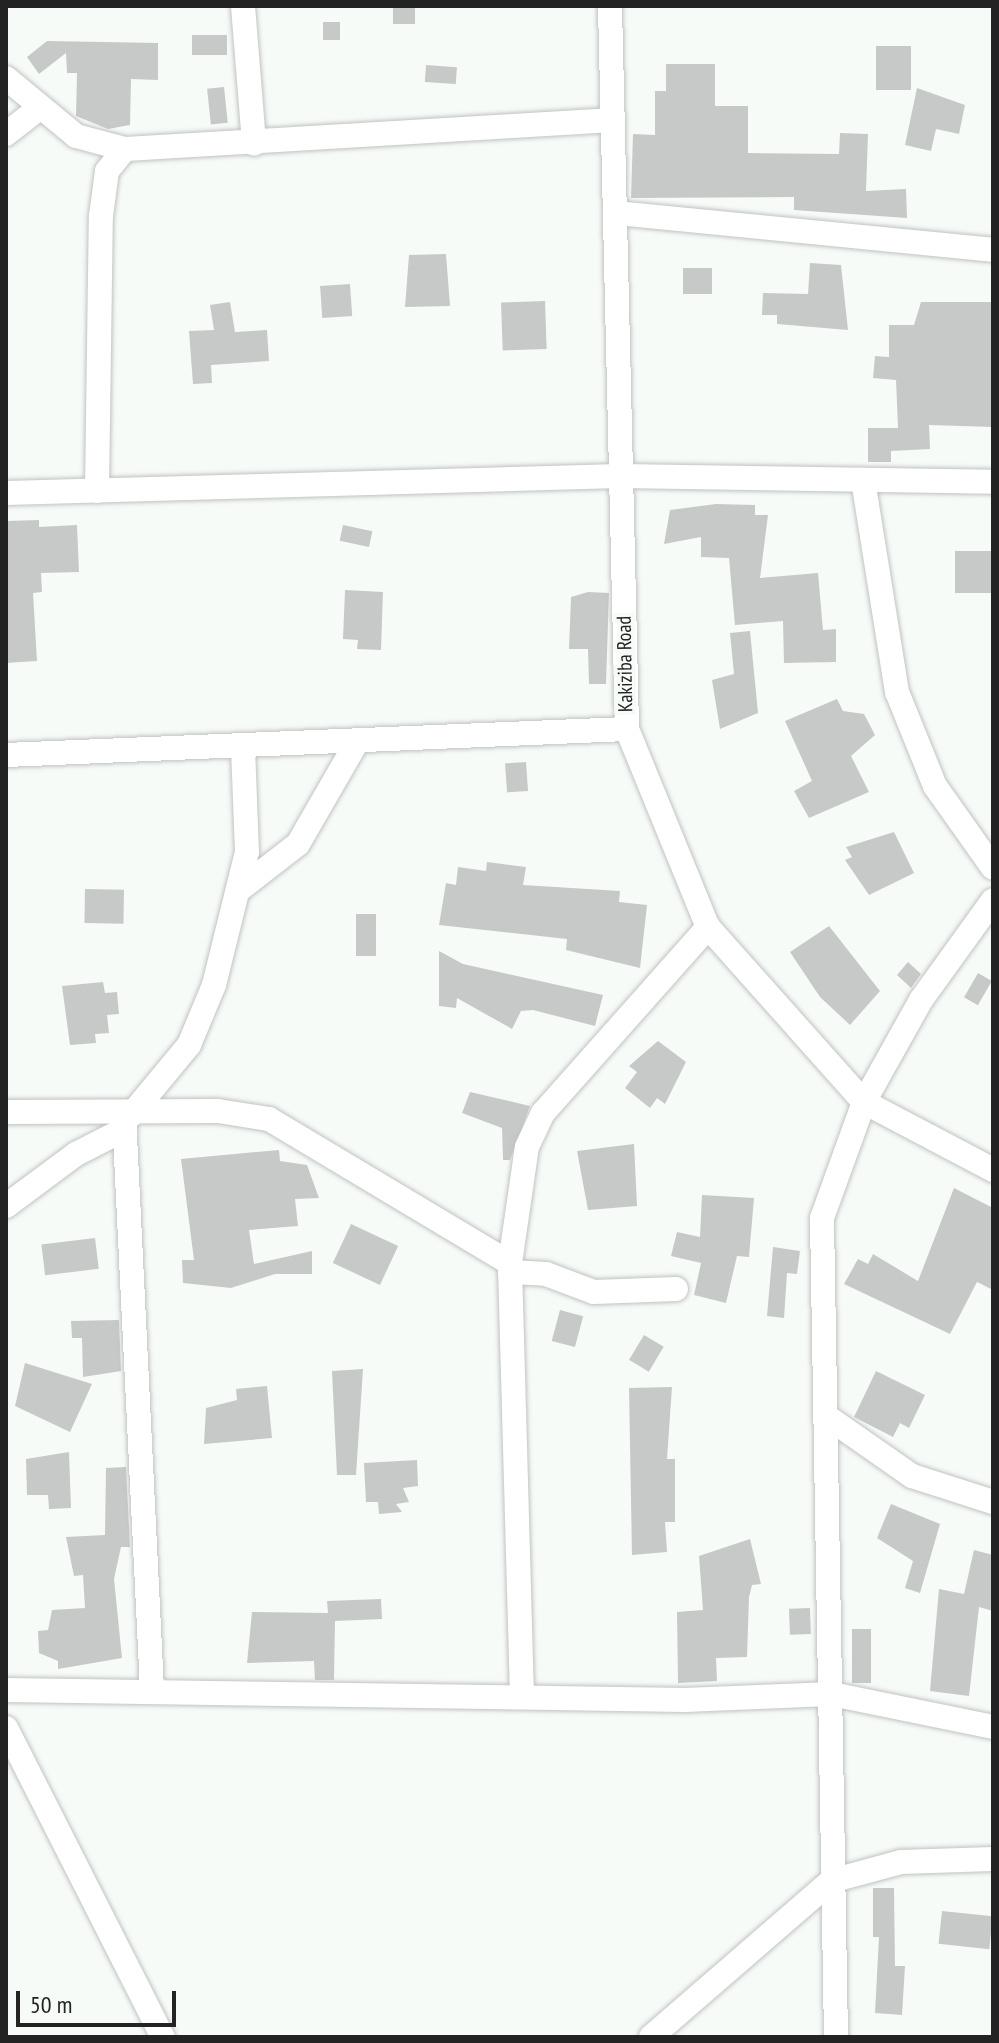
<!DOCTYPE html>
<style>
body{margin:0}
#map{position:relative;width:999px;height:2043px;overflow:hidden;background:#f7fbf8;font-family:"PT Sans Narrow",sans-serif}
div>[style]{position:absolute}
.building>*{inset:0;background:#c6c9c7;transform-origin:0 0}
.roads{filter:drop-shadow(0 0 2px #c0c3c1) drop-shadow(0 0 2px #c0c3c1)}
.minor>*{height:24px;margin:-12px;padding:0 12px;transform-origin:12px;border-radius:12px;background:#fff}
span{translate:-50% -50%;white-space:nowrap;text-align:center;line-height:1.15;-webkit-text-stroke:8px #f7fbf8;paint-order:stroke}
.street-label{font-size:20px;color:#222322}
.frame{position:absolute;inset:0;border:8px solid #222322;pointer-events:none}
.scale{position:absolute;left:16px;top:1991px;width:160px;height:36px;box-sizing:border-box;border:4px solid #222322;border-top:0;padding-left:10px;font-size:24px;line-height:28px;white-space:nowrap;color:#222322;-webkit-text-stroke:6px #f7fbf8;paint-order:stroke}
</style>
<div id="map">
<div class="building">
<i style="left:393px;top:6px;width:22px;height:18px"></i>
<i style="left:323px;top:22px;width:17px;height:18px"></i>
<i style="left:192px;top:35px;width:35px;height:20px"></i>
<i style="clip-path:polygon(47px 41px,158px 43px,158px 80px,131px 79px,130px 125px,108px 129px,76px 116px,77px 73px,67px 73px,66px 53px,39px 74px,27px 57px)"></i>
<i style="left:876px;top:46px;width:35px;height:44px"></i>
<i style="clip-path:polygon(666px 64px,715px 64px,715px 106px,748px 106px,748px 153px,839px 154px,840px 133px,868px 134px,866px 191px,906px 189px,907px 218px,794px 210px,794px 197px,631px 198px,633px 134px,655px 135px,655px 91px,666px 91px)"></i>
<i style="left:426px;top:65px;width:31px;height:17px;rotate:4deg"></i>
<i style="left:224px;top:87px;width:36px;height:17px;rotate:84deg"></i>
<i style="clip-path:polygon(917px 88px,965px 105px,959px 134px,936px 129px,931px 151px,905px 145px)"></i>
<i style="clip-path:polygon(446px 254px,450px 306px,405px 307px,409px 255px)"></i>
<i style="clip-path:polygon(810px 263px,841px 265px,848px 330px,777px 324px,777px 315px,762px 315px,763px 293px,808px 294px)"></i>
<i style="left:683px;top:268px;width:29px;height:26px"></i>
<i style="left:350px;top:284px;width:32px;height:30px;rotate:86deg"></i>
<i style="left:545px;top:301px;width:48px;height:44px;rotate:88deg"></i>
<i style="clip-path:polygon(230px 302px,235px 332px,267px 330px,269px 361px,211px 365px,212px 383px,193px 384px,189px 331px,214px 330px,210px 305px)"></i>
<i style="clip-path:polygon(921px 302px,993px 302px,993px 427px,929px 425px,930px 449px,891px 451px,891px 462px,868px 462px,868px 428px,898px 428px,896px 380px,873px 378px,875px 356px,889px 357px,889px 325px,914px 325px)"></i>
<i style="clip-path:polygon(716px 504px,755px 505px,755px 515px,768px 515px,760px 578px,818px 573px,823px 630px,836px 629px,836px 662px,784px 663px,783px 621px,735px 625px,729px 558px,701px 557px,701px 537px,664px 544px,670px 510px)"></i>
<i style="clip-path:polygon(39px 520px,39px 527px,77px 525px,79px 572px,41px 573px,42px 592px,33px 593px,37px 661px,6px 663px,7px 521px)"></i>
<i style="left:343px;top:525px;width:30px;height:16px;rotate:12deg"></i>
<i style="left:955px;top:551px;width:38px;height:42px"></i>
<i style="clip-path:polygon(345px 590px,383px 592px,381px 650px,357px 649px,358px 640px,343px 639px)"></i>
<i style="clip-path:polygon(588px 592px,609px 593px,606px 684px,589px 684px,588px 649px,569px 649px,571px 597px)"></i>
<i style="clip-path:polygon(750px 631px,758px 713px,720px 729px,712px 680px,734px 674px,730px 633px)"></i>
<i style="clip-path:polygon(837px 699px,843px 711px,864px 714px,875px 735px,851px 756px,869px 792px,809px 818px,794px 791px,812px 781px,785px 721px)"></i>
<i style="left:526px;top:762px;width:29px;height:21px;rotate:86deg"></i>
<i style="clip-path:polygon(894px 832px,914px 873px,869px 895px,845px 860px,852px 857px,846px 847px)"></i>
<i style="clip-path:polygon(487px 862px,526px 867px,523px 885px,620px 891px,619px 902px,647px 905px,640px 968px,566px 950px,567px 939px,439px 925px,446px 883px,456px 885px,458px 867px,486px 871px)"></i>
<i style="left:85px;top:889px;width:39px;height:34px;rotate:1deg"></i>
<i style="left:356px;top:914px;width:20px;height:42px"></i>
<i style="clip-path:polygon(829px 926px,880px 991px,850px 1025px,820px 997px,790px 952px)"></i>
<i style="clip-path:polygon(439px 951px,463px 964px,603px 995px,595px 1026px,533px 1010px,521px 1011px,512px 1029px,457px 998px,456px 1008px,439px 1006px)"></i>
<i style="clip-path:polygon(908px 962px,921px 974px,911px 988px,897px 975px)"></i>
<i style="left:978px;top:973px;width:16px;height:28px;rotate:30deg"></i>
<i style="clip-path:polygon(103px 982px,105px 993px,117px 992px,119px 1014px,107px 1015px,109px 1033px,95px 1034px,96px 1043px,70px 1045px,62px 986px)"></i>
<i style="clip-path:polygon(658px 1041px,686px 1062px,665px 1104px,657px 1098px,650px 1108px,625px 1088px,637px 1072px,629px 1066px)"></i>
<i style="clip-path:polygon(470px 1092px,530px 1106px,510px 1160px,503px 1160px,502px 1128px,462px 1113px)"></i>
<i style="clip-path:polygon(634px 1144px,637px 1206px,588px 1210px,577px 1151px)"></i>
<i style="clip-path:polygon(279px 1150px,280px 1161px,307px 1165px,319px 1198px,295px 1199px,298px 1226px,249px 1230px,254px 1264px,312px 1251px,312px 1274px,275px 1274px,231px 1288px,183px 1283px,182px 1260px,194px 1260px,181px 1159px)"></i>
<i style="clip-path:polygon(954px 1188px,993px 1208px,993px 1290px,977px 1282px,950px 1334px,844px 1284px,858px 1259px,868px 1264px,873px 1254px,918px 1281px)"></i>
<i style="clip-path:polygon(702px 1195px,754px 1198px,749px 1257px,737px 1256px,726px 1303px,694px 1295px,701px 1263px,671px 1256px,677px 1232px,700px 1237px)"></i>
<i style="left:351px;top:1224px;width:52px;height:43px;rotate:25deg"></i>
<i style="left:95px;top:1238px;width:31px;height:54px;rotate:83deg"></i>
<i style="clip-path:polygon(773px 1247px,800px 1251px,797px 1274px,787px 1273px,784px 1318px,767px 1316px)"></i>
<i style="left:560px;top:1310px;width:24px;height:32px;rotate:15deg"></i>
<i style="clip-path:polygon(119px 1320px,121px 1371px,83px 1377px,82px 1338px,72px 1338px,71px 1321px)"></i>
<i style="left:644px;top:1335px;width:23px;height:29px;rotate:31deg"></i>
<i style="clip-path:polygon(25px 1363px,92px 1384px,70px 1432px,15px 1406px)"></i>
<i style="clip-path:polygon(363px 1369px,356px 1475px,337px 1475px,332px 1371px)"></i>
<i style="clip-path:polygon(876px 1371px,925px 1395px,909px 1428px,900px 1423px,893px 1437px,854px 1417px)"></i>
<i style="clip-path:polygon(267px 1386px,272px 1438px,204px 1444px,206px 1408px,237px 1400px,236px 1389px)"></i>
<i style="clip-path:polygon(672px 1387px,667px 1459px,675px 1459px,675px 1522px,665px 1522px,667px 1552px,632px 1555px,629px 1388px)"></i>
<i style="clip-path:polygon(69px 1452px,71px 1508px,49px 1509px,48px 1495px,27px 1495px,26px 1459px)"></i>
<i style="clip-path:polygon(417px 1460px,418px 1486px,403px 1488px,409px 1502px,396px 1504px,402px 1512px,379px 1514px,378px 1502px,366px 1502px,364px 1463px)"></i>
<i style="clip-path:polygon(126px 1467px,130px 1547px,121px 1547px,114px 1579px,122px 1658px,58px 1669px,58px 1661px,39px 1653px,38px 1631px,48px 1630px,52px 1610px,85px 1608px,83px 1575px,74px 1576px,66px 1537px,105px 1535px,106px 1468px)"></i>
<i style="clip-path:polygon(891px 1504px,940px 1524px,920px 1593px,905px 1588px,913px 1561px,877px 1538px)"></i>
<i style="clip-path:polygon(750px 1539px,761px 1584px,752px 1585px,749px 1597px,747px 1657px,716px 1658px,717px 1681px,678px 1683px,677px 1612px,703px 1610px,699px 1556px)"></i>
<i style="clip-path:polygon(974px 1550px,993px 1555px,993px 1611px,979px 1607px,969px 1696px,930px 1691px,939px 1589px,964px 1594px)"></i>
<i style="clip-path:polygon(381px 1599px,382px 1619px,335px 1621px,334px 1680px,315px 1680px,314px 1661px,247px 1663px,252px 1612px,328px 1613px,327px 1601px)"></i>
<i style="left:810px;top:1608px;width:26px;height:21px;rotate:88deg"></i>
<i style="left:852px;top:1629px;width:19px;height:54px"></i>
<i style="clip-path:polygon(873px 1888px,894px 1888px,895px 1966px,905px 1966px,902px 2015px,875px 2013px,879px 1937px,873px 1937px)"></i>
<i style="left:942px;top:1911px;width:51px;height:33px;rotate:6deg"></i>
</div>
<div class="roads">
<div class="minor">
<i style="left:243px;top:6px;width:138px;rotate:85.4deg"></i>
<i style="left:610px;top:6px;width:723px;rotate:88.65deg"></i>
<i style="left:627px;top:729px;width:214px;rotate:67.8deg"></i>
<i style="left:708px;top:927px;width:234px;rotate:48.3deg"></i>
<i style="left:864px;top:1102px;width:146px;rotate:27.8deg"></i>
<i style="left:6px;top:78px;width:91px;rotate:39.6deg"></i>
<i style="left:76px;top:136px;width:51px;rotate:14.9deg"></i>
<i style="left:125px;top:149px;width:486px;rotate:-3.4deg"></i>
<i style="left:6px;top:134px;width:39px;rotate:-38deg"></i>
<i style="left:617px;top:213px;width:378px;rotate:5.6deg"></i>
<i style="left:863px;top:480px;width:215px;rotate:80.9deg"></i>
<i style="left:897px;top:692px;width:101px;rotate:68deg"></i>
<i style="left:935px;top:786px;width:100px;rotate:54.7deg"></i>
<i style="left:97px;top:491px;width:275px;rotate:-89.2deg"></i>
<i style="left:101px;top:216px;width:45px;rotate:-82.4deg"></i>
<i style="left:107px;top:171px;width:28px;rotate:-51deg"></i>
<i style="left:6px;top:493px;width:614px;rotate:-1.59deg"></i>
<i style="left:620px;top:476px;width:373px;rotate:0.9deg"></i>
<i style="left:6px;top:755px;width:622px;rotate:-2.4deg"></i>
<i style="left:240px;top:889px;width:73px;rotate:-37.8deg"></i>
<i style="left:298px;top:844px;width:120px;rotate:-60deg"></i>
<i style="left:6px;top:1112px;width:212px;rotate:-0.3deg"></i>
<i style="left:218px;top:1111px;width:52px;rotate:8.9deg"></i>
<i style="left:269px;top:1119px;width:281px;rotate:30.9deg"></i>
<i style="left:124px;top:1115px;width:575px;rotate:87.21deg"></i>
<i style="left:131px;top:1115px;width:91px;rotate:-50.4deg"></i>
<i style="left:189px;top:1045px;width:65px;rotate:-67.4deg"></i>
<i style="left:214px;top:985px;width:137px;rotate:-76.1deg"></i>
<i style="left:247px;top:852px;width:104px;rotate:-92.2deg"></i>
<i style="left:6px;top:1206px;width:87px;rotate:-36.6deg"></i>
<i style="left:76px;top:1154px;width:55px;rotate:-27deg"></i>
<i style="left:510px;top:1272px;width:36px;rotate:3deg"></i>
<i style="left:546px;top:1274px;width:51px;rotate:20.6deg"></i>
<i style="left:594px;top:1292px;width:82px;rotate:-2.1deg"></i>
<i style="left:826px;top:1416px;width:105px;rotate:34.9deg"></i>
<i style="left:912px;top:1476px;width:85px;rotate:17.8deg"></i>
<i style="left:6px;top:1690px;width:679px;rotate:0.84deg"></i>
<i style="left:685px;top:1700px;width:146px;rotate:-2.4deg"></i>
<i style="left:831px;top:1694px;width:165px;rotate:11.5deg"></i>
<i style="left:522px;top:1697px;width:434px;rotate:-91.6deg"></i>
<i style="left:510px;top:1263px;width:117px;rotate:-81.7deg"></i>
<i style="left:527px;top:1147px;width:38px;rotate:-65deg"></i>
<i style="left:543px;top:1113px;width:249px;rotate:-48.4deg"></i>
<i style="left:6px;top:1728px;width:347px;rotate:63.1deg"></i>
<i style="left:651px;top:2037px;width:238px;rotate:-40.9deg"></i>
<i style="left:831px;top:1881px;width:73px;rotate:-15.2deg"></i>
<i style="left:901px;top:1862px;width:92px;rotate:-1.9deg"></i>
<i style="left:836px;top:2037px;width:819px;rotate:-90.98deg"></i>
<i style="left:822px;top:1218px;width:123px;rotate:-70.1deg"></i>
<i style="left:864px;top:1102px;width:117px;rotate:-60.8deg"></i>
<i style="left:921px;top:1000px;width:123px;rotate:-54.2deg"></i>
</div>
</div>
<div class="street-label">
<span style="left:625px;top:664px;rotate:-91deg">Kakiziba Road</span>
</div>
<div class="frame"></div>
<div class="scale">50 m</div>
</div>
